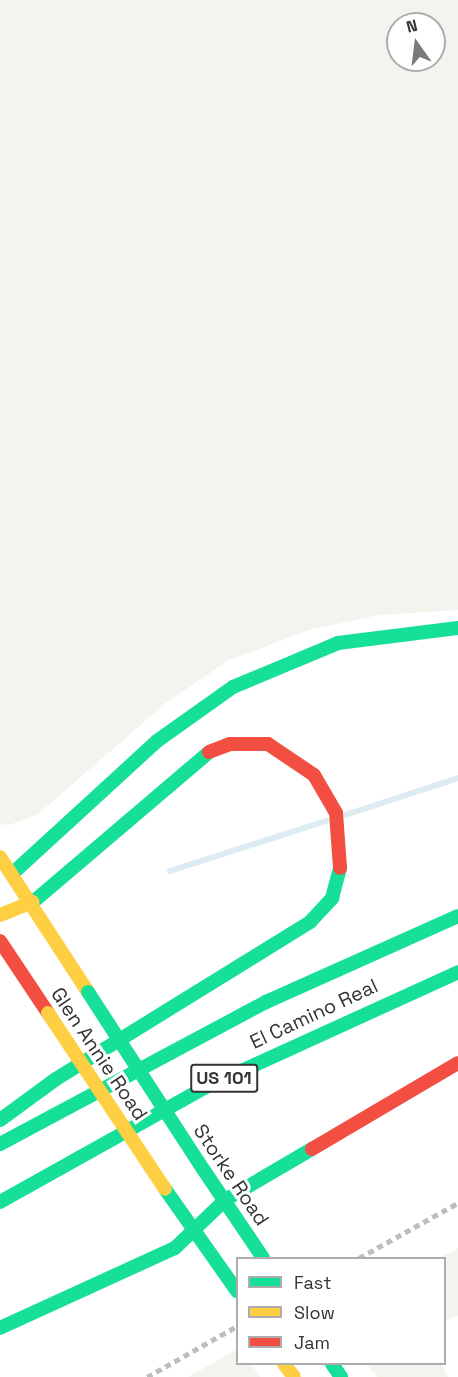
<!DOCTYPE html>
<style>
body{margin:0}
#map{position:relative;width:458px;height:1377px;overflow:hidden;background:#fff;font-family:"Space Grotesk",sans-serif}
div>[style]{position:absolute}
.green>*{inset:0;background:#f1f5ed}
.stream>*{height:6px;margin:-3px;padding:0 3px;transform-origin:3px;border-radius:3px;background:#ddebf3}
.fast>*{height:14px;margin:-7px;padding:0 7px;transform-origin:7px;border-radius:7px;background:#16e098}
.slow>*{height:14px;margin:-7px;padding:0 7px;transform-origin:7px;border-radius:7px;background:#ffcf43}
.jam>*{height:14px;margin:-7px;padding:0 7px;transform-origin:7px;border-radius:7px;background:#f24e42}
.rail>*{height:4.5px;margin-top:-2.25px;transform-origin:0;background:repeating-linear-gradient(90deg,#bebebe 0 6px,transparent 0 10.5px)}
.fast-bridge>*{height:14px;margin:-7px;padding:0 7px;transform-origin:7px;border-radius:7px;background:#16e098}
.slow-bridge>*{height:14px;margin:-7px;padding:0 7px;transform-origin:7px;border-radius:7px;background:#ffcf43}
span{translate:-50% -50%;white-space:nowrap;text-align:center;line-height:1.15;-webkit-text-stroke:6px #fff;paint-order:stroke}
.shield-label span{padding:2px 4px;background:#fff;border:2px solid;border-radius:4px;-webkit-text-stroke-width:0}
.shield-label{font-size:18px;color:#333;font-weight:700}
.street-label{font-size:20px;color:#333}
.legend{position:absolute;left:236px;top:1257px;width:210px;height:108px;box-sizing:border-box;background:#fff;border:2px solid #adadad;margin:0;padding:8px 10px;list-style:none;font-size:18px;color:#333}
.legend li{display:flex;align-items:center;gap:12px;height:30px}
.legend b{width:30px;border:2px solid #adadad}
.north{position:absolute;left:386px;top:12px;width:60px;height:60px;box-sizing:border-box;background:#fff;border:2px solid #adadad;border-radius:50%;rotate:346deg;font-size:16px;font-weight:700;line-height:24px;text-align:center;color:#333}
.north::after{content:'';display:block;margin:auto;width:21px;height:27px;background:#7a7a7a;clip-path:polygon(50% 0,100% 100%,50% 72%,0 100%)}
</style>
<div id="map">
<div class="green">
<i style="clip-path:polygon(evenodd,0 0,458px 0,458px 610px,379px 615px,309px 630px,229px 660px,167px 702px,37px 815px,9px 825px,0 824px,0 0,398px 24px,434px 24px,434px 60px,398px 60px,398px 24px)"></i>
<i style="clip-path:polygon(458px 1248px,458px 1316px,445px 1321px,444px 1258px,439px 1258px)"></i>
<i style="clip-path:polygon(237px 1349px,237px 1364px,251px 1364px,260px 1377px,188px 1377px)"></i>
<i style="clip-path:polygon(367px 1364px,441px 1364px,448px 1377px,377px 1377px)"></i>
</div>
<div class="stream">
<i style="left:345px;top:815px;width:119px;rotate:-18.1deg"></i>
<i style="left:170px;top:871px;width:164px;rotate:-17.8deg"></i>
</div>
<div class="fast">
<i style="left:13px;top:873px;width:195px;rotate:-42.5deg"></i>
<i style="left:157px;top:741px;width:93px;rotate:-35.4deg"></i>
<i style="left:233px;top:687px;width:114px;rotate:-22.7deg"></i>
<i style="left:338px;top:643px;width:121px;rotate:-7.1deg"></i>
<i style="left:33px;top:902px;width:231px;rotate:-40.4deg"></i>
<i style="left:0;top:1120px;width:69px;rotate:-36.2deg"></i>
<i style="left:56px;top:1079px;width:299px;rotate:-31.7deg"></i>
<i style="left:310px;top:922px;width:33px;rotate:-47deg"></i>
<i style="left:332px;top:898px;width:31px;rotate:-75deg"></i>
<i style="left:0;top:1144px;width:302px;rotate:-28.1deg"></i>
<i style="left:266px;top:1002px;width:210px;rotate:-24.1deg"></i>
<i style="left:203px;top:1169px;width:107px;rotate:56deg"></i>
<i style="left:165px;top:1189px;width:125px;rotate:54.8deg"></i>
<i style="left:0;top:1202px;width:234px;rotate:-29.2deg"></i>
<i style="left:204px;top:1088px;width:279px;rotate:-24.5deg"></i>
<i style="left:0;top:1328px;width:192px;rotate:-24.6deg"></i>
<i style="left:175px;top:1248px;width:69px;rotate:-43.8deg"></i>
<i style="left:225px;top:1200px;width:101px;rotate:-30.4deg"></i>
<i style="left:332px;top:1364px;width:16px;rotate:55deg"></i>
</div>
<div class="slow">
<i style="left:0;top:857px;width:161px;rotate:56.9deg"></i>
<i style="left:0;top:915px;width:35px;rotate:-22deg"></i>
<i style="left:284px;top:1364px;width:16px;rotate:52deg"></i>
</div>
<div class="jam">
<i style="left:209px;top:752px;width:22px;rotate:-21deg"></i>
<i style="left:230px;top:744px;width:38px"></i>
<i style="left:268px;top:744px;width:55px;rotate:34deg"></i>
<i style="left:314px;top:775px;width:44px;rotate:59.9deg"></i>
<i style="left:336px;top:813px;width:55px;rotate:85.8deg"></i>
<i style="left:0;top:941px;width:87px;rotate:56.3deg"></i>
<i style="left:312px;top:1149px;width:169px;rotate:-30.5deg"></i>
</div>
<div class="rail">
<i style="left:359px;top:1258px;width:113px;rotate:-29.1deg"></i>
<i style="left:147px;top:1377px;width:103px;rotate:-29.5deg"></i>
</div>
<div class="fast-bridge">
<i style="left:88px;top:992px;width:211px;rotate:57deg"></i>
</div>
<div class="slow-bridge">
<i style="left:48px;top:1013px;width:211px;rotate:56.4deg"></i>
</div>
<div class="shield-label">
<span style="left:224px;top:1078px">US 101</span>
</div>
<div class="street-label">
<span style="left:314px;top:1014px;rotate:-25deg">El Camino Real</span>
<span style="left:99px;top:1054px;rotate:56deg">Glen Annie Road</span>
<span style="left:231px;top:1175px;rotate:56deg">Storke Road</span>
</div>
<ul class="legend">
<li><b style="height:8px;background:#16e098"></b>Fast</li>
<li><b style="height:8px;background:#ffcf43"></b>Slow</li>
<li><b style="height:8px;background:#f24e42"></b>Jam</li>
</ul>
<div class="north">N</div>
</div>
